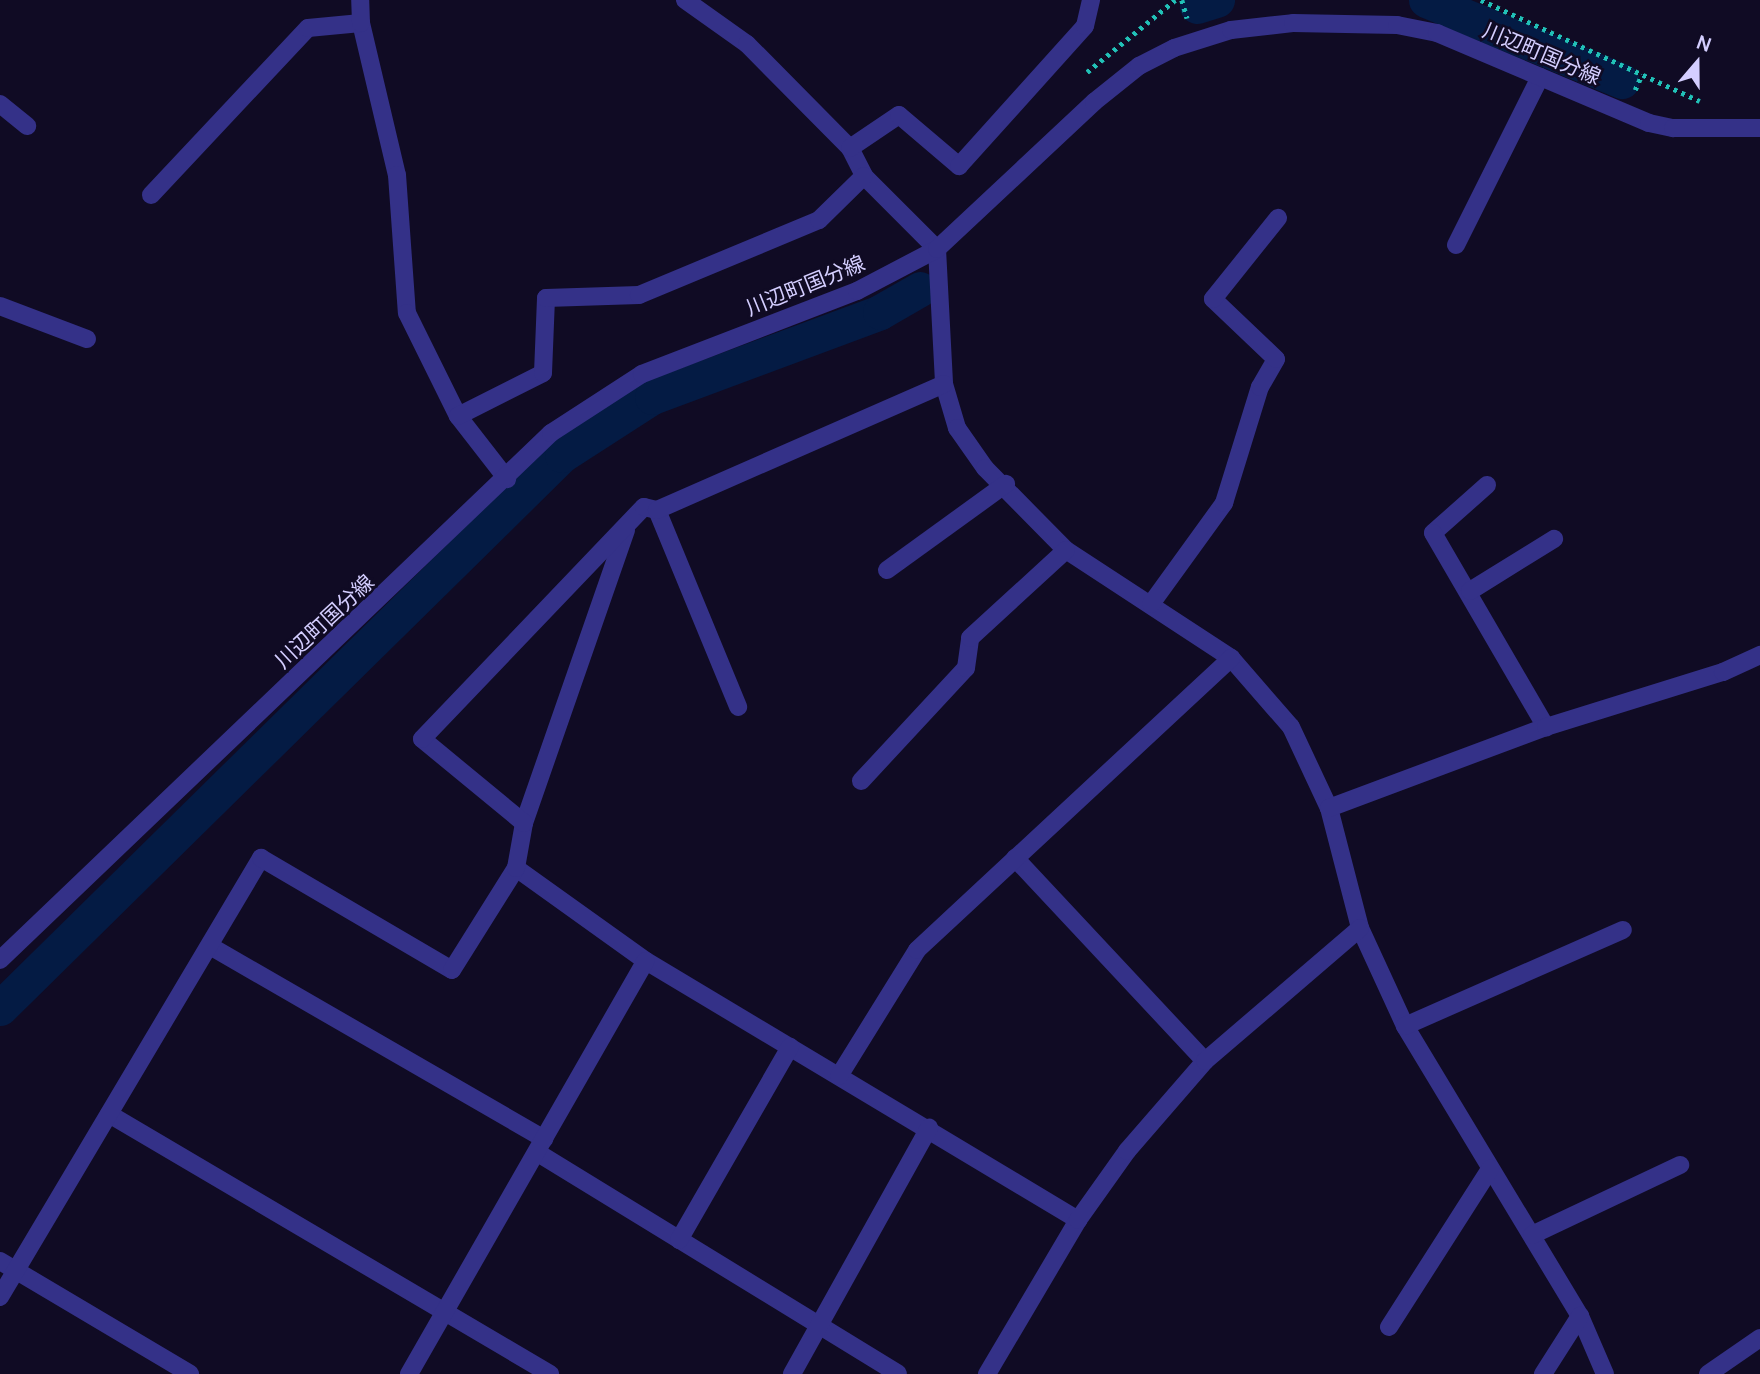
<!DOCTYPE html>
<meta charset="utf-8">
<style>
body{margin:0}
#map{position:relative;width:1760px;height:1374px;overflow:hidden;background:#100b24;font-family:Manrope,"Noto Sans JP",sans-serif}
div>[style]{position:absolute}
.canal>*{height:35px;margin:-17.5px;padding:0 17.5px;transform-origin:17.5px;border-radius:17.5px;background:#041b44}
.path>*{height:4.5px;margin-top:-2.25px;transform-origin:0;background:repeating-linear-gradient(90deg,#21c1b7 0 3.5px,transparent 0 8.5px)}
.minor>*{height:18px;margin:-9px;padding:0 9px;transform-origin:9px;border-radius:9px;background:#343188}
span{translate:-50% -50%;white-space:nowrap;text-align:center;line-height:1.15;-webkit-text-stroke:5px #100b24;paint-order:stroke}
.street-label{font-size:21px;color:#d4ceff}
.north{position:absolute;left:1662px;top:28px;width:70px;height:70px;-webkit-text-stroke:5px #100b24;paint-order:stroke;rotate:20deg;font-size:19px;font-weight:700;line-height:28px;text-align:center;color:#d4ceff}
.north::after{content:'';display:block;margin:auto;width:24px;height:32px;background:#d4ceff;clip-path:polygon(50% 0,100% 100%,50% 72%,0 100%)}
</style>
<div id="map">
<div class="canal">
<i style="left:1426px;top:0;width:212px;rotate:22.5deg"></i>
<i style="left:1197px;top:6px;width:21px;rotate:-17deg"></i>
<i style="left:0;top:1008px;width:788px;rotate:-44.54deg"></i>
<i style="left:562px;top:455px;width:107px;rotate:-32.8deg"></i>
<i style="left:652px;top:397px;width:243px;rotate:-20.4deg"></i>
<i style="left:880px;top:312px;width:46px;rotate:-29.9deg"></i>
</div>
<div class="path">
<i style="left:1182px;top:0;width:19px;rotate:74deg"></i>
<i style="left:1481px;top:0;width:241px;rotate:24.8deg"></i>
<i style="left:1087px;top:72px;width:114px;rotate:-39.3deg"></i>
<i style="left:1635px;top:90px;width:17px;rotate:-66deg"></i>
</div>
<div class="minor">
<i style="left:685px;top:0;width:76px;rotate:35.4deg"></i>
<i style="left:747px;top:44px;width:146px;rotate:45.3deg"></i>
<i style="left:850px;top:148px;width:31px;rotate:63deg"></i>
<i style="left:864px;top:176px;width:103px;rotate:45deg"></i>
<i style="left:937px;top:249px;width:135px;rotate:87deg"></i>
<i style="left:944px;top:384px;width:46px;rotate:73.5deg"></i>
<i style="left:957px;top:428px;width:49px;rotate:55deg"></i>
<i style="left:985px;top:468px;width:115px;rotate:45.4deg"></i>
<i style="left:1066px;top:550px;width:197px;rotate:33.2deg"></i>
<i style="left:1231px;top:658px;width:91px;rotate:49deg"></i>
<i style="left:1291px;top:727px;width:89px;rotate:64.9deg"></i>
<i style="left:1329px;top:808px;width:124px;rotate:75.5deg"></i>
<i style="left:1360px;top:928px;width:108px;rotate:65.3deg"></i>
<i style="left:1405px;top:1026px;width:339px;rotate:58.9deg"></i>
<i style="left:1580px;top:1316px;width:63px;rotate:66.7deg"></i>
<i style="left:361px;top:23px;width:156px;rotate:76.7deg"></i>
<i style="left:397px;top:175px;width:138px;rotate:85.9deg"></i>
<i style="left:407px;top:313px;width:115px;rotate:63.7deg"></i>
<i style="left:458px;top:416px;width:80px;rotate:52.1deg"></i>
<i style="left:0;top:104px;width:35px;rotate:39deg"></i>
<i style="left:850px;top:148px;width:59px;rotate:-34deg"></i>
<i style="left:899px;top:115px;width:79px;rotate:40.4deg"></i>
<i style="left:959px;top:166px;width:188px;rotate:-48deg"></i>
<i style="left:1085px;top:26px;width:27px;rotate:-77deg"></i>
<i style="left:151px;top:195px;width:229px;rotate:-46.8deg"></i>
<i style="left:308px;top:28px;width:53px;rotate:-5.4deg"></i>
<i style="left:361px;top:23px;width:23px;rotate:-92deg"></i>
<i style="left:1456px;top:245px;width:188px;rotate:-63.4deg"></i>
<i style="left:0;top:306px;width:93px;rotate:20.8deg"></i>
<i style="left:458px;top:416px;width:95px;rotate:-26.8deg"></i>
<i style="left:543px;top:373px;width:75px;rotate:-87.7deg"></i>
<i style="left:546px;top:298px;width:93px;rotate:-1.8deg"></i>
<i style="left:639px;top:295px;width:195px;rotate:-22.6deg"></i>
<i style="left:819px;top:220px;width:63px;rotate:-44.4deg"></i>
<i style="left:1487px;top:485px;width:72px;rotate:138.4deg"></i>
<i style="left:1433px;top:533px;width:225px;rotate:59.8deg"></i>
<i style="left:657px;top:510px;width:213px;rotate:67.6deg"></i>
<i style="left:887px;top:570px;width:147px;rotate:-35.9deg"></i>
<i style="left:1470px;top:591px;width:99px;rotate:-31.8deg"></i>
<i style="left:1151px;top:604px;width:125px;rotate:-54.1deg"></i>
<i style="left:1224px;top:503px;width:121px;rotate:-72.8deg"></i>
<i style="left:1260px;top:387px;width:32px;rotate:-60deg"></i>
<i style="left:1276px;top:359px;width:87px;rotate:-136.4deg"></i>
<i style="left:1213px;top:299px;width:104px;rotate:-51.3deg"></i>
<i style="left:861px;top:781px;width:154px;rotate:-47.1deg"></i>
<i style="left:966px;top:668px;width:30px;rotate:-82deg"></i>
<i style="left:970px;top:638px;width:130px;rotate:-42.5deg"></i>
<i style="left:1329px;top:808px;width:232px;rotate:-20.5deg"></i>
<i style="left:1546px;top:727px;width:185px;rotate:-17.3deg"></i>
<i style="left:1723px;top:672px;width:41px;rotate:-24.7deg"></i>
<i style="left:524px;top:823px;width:310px;rotate:-70.8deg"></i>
<i style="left:1015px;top:858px;width:278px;rotate:46.9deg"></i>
<i style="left:516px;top:868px;width:160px;rotate:35.6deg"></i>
<i style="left:646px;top:961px;width:504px;rotate:30.94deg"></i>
<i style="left:210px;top:946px;width:386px;rotate:30deg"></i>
<i style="left:0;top:960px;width:762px;rotate:-43.72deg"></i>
<i style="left:551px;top:433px;width:108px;rotate:-33deg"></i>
<i style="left:642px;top:374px;width:230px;rotate:-21.1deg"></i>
<i style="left:857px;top:291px;width:90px;rotate:-27.7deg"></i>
<i style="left:937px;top:249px;width:215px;rotate:-43.1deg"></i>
<i style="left:1094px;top:102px;width:58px;rotate:-38.7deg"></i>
<i style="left:1139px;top:66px;width:39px;rotate:-27deg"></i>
<i style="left:1174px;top:48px;width:60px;rotate:-17.5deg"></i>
<i style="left:1231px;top:30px;width:62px;rotate:-6.4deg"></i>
<i style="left:1293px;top:23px;width:104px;rotate:1.1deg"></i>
<i style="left:1397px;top:25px;width:41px;rotate:11.3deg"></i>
<i style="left:1437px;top:33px;width:230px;rotate:23deg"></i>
<i style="left:1649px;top:123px;width:25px;rotate:12deg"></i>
<i style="left:1673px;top:128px;width:87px"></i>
<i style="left:1405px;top:1026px;width:238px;rotate:-23.8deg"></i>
<i style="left:839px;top:1076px;width:148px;rotate:-58.2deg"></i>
<i style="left:917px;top:950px;width:429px;rotate:-42.9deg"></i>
<i style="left:109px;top:1114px;width:512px;rotate:30.52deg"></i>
<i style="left:538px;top:1153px;width:422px;rotate:31.5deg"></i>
<i style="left:1532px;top:1235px;width:164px;rotate:-25.3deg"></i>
<i style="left:679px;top:1240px;width:223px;rotate:-60.1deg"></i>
<i style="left:0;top:1261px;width:221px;rotate:30.7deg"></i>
<i style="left:0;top:1297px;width:511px;rotate:-59.27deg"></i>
<i style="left:261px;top:858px;width:221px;rotate:30.4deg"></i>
<i style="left:452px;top:970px;width:120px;rotate:-57.9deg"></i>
<i style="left:516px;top:868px;width:46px;rotate:-79.9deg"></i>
<i style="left:524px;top:823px;width:132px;rotate:-140.5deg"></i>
<i style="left:422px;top:739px;width:321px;rotate:-46.3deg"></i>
<i style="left:644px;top:507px;width:13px;rotate:13deg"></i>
<i style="left:657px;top:510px;width:313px;rotate:-23.7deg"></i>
<i style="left:1389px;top:1327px;width:188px;rotate:-57.4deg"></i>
<i style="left:409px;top:1374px;width:476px;rotate:-60.2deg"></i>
<i style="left:792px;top:1374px;width:282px;rotate:-60.9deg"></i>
<i style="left:987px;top:1374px;width:179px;rotate:-59.4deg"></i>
<i style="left:1078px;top:1220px;width:85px;rotate:-54.6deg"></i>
<i style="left:1127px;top:1151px;width:119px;rotate:-49.1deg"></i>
<i style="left:1205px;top:1061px;width:204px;rotate:-40.6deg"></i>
<i style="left:1543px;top:1374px;width:69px;rotate:-57.5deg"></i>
<i style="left:1708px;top:1374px;width:63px;rotate:-34.7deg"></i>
</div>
<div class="street-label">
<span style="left:1542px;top:53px;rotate:23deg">川辺町国分線</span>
<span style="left:805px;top:285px;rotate:-22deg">川辺町国分線</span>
<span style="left:324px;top:621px;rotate:-43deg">川辺町国分線</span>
</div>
<div class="north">N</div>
</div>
